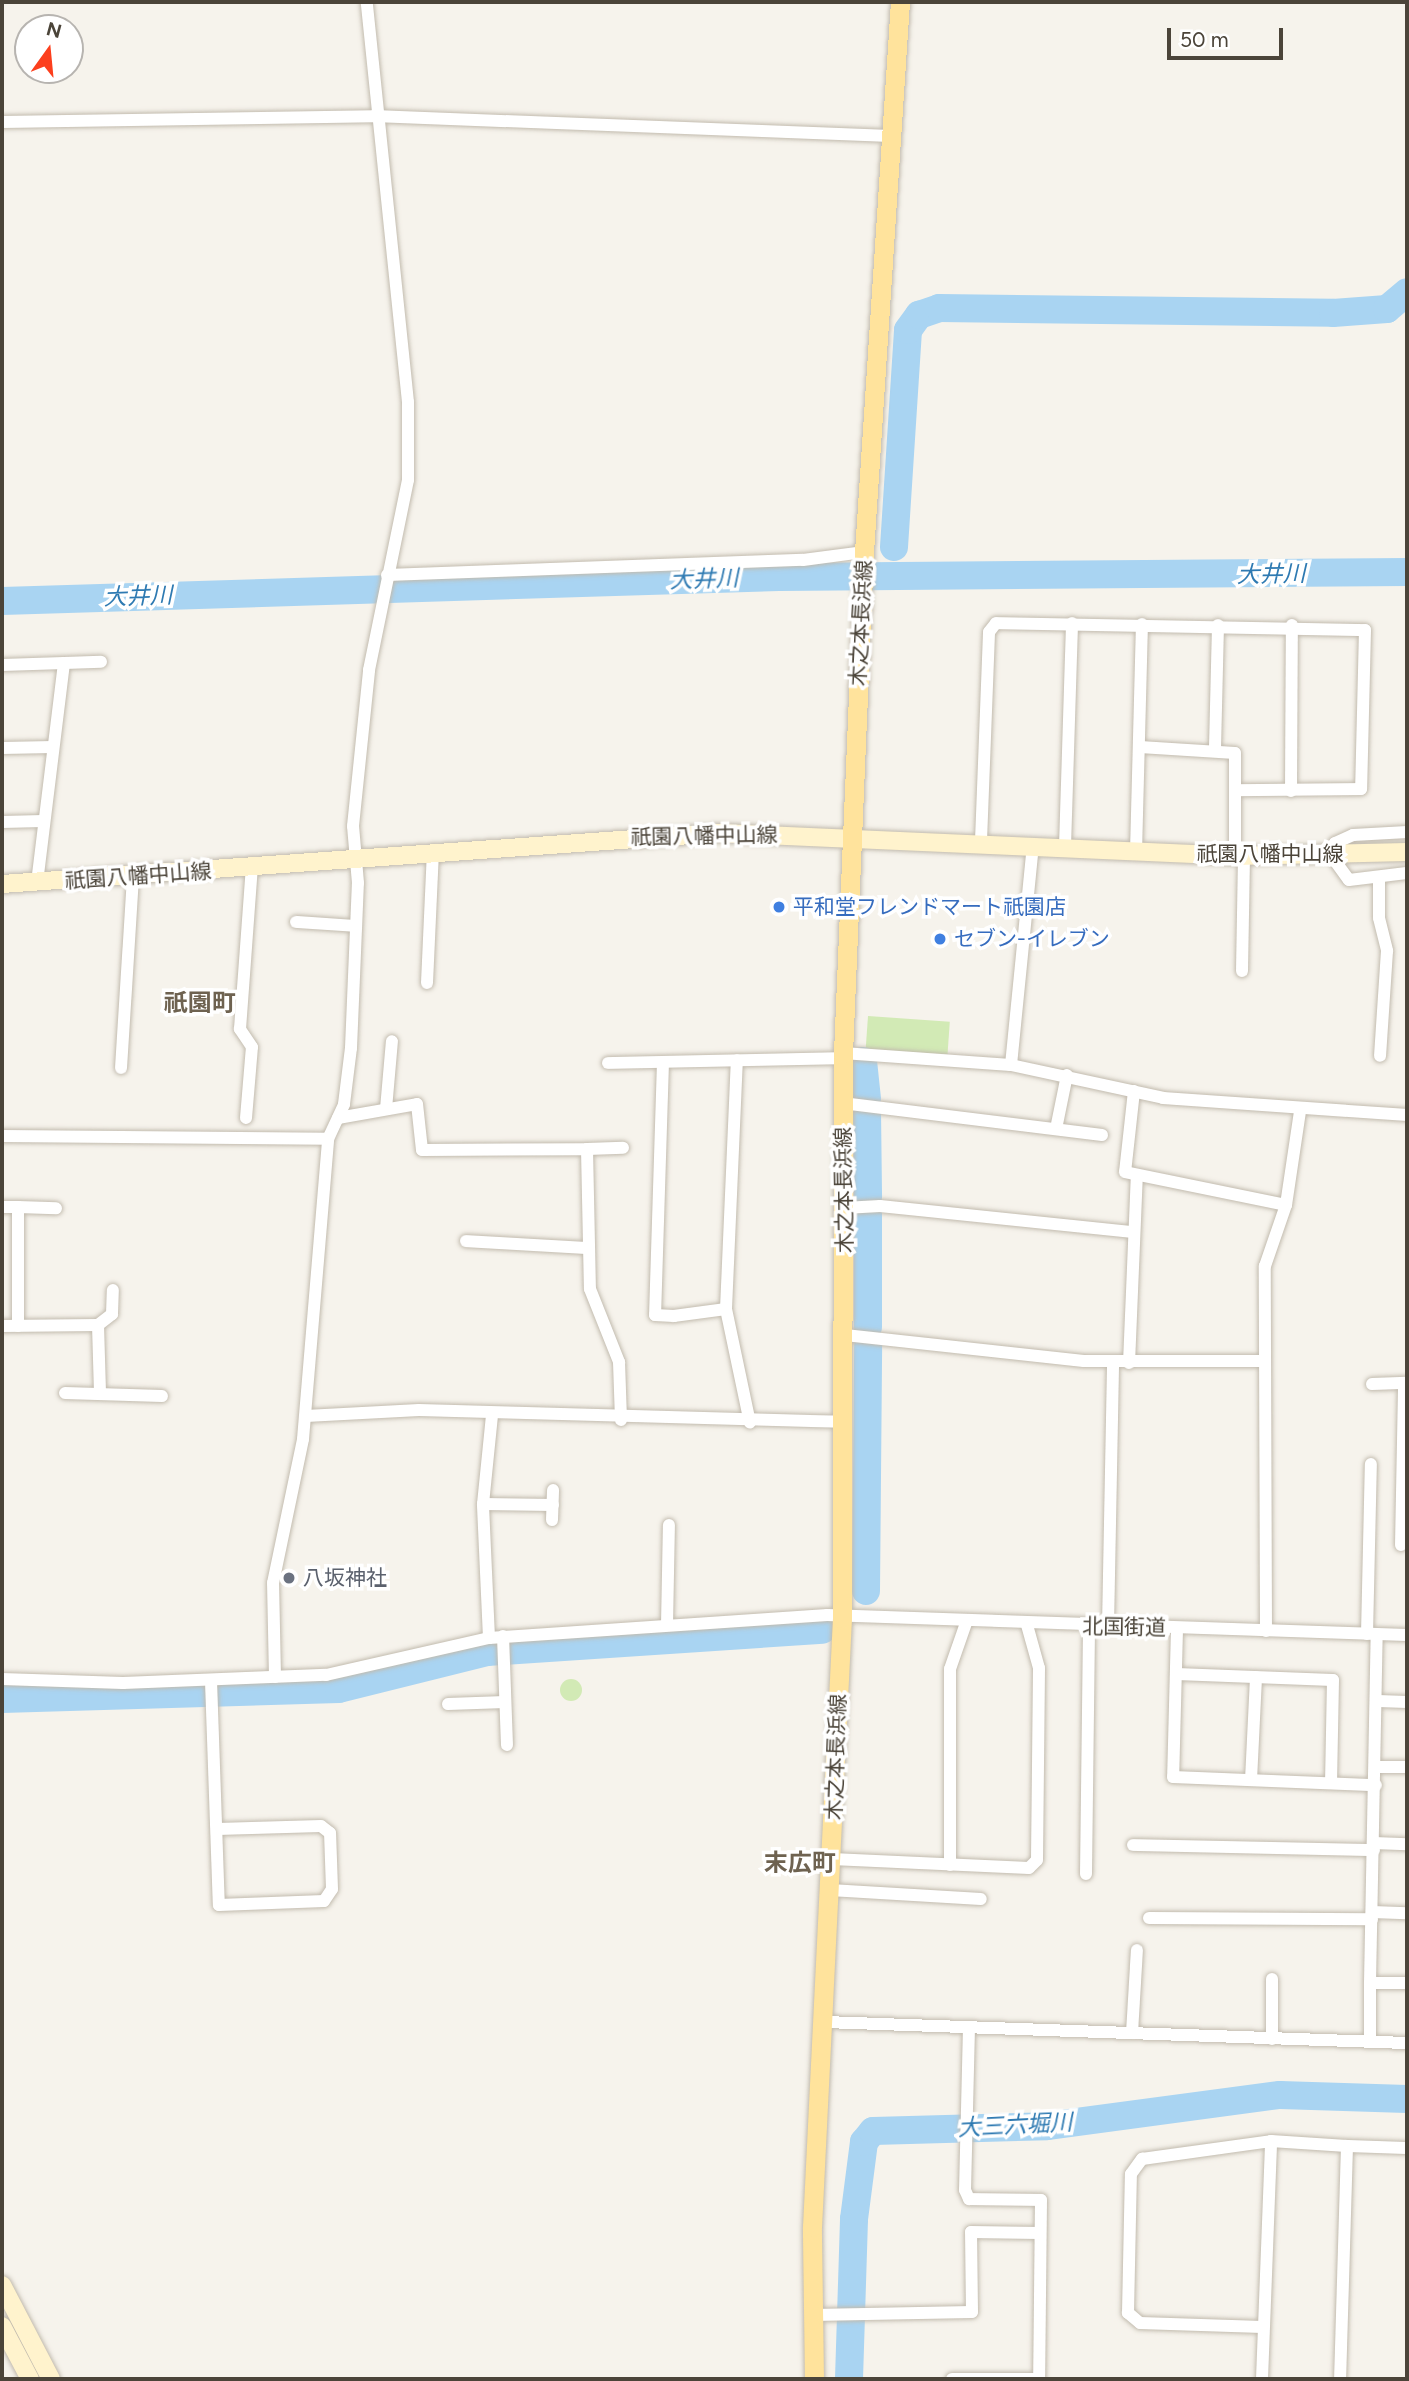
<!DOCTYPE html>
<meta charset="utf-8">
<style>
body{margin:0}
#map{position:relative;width:1409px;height:2381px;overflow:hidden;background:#f6f3ec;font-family:Figtree,"Noto Sans JP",sans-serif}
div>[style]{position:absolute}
.green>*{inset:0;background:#d2eab5;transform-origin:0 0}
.round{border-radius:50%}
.river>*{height:28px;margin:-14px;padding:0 14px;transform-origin:14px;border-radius:14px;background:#a9d4f2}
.roads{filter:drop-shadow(0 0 2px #c2bbae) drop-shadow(0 0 2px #c2bbae)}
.minor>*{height:12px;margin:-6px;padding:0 6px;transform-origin:6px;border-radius:6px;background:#fff}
.secondary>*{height:18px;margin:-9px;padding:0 9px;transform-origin:9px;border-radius:9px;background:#fff3cd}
.primary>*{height:19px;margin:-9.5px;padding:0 9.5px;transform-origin:9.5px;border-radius:9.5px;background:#ffe39c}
.dots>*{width:19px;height:19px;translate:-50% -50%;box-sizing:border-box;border:4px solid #fff;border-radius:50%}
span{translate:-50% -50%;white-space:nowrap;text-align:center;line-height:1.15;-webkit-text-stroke:7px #fff;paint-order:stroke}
.street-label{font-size:21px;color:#4b4439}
.shop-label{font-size:21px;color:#366cbe}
.left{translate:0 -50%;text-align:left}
.worship-label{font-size:21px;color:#5b616d}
.water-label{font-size:23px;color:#2e7ab2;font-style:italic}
.quarter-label{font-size:24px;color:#6e6250;font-weight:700}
.frame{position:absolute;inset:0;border:4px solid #4b4439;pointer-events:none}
.north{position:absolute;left:14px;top:14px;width:70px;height:70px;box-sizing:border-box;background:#fff;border:2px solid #b7b4b0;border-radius:50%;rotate:15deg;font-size:19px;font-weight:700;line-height:28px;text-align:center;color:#4b4439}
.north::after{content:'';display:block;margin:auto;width:24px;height:32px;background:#fc3f1d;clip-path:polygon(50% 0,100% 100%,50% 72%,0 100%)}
.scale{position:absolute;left:1167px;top:28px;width:116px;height:32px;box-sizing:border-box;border:4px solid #4b4439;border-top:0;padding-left:9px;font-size:21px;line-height:24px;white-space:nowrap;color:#4b4439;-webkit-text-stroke:5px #fff;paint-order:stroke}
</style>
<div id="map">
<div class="green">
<i style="left:868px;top:1016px;width:82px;height:33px;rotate:4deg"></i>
<i class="round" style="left:560px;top:1679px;width:22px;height:22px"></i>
</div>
<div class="river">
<i style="left:894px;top:547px;width:217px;rotate:-86.3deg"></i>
<i style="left:908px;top:330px;width:19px;rotate:-54deg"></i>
<i style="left:919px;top:315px;width:21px;rotate:-19deg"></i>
<i style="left:939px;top:308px;width:394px;rotate:0.7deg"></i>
<i style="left:1333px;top:313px;width:54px;rotate:-4.2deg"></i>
<i style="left:1387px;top:309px;width:26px;rotate:-40deg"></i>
<i style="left:2px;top:601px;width:777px;rotate:-1.77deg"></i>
<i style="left:779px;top:577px;width:628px;rotate:-0.46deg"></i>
<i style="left:863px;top:1061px;width:38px;rotate:84deg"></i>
<i style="left:867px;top:1111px;width:86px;rotate:89.3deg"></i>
<i style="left:868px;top:1213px;width:114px;rotate:90deg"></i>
<i style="left:866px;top:1591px;width:246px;rotate:-89.5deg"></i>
<i style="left:2px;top:1699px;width:337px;rotate:-1.7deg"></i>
<i style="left:339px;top:1689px;width:153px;rotate:-14deg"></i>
<i style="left:487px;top:1652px;width:336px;rotate:-3.8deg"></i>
<i style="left:849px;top:2379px;width:160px;rotate:-88.2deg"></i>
<i style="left:854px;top:2219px;width:78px;rotate:-82.6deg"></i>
<i style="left:864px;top:2142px;width:14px;rotate:-51deg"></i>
<i style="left:873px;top:2131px;width:174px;rotate:-1.6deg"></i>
<i style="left:1047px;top:2126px;width:235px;rotate:-7.6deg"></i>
<i style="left:1280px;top:2095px;width:127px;rotate:1.8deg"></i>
</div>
<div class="roads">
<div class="minor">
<i style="left:2px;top:122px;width:372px;rotate:-0.9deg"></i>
<i style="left:374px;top:116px;width:517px;rotate:2.22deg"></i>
<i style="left:387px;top:575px;width:416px;rotate:-2.1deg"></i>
<i style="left:803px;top:560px;width:62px;rotate:-7.5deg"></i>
<i style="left:64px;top:663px;width:37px;rotate:-2deg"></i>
<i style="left:2px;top:665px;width:62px;rotate:-1.8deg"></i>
<i style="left:64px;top:663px;width:222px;rotate:97deg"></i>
<i style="left:1140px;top:747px;width:95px;rotate:3.6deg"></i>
<i style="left:1235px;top:753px;width:103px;rotate:90deg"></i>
<i style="left:2px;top:748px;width:51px;rotate:-1.1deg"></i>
<i style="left:1215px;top:748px;width:123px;rotate:-88.6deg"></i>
<i style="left:1291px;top:791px;width:166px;rotate:-89.7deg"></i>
<i style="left:2px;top:822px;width:41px;rotate:-1.4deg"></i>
<i style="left:1407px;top:832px;width:54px;rotate:176.8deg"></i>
<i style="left:1353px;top:835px;width:20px;rotate:156deg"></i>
<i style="left:1335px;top:843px;width:12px;rotate:114deg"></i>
<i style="left:1330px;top:854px;width:32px;rotate:54deg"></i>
<i style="left:1349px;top:880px;width:58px;rotate:-6.9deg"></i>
<i style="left:981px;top:841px;width:209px;rotate:-87.8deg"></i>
<i style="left:989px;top:632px;width:11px;rotate:-52deg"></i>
<i style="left:996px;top:623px;width:369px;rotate:1.1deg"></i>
<i style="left:1365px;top:630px;width:159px;rotate:91.4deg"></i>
<i style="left:1361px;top:789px;width:123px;rotate:179.5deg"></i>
<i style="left:1065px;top:847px;width:224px;rotate:-88.2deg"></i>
<i style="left:1136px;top:852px;width:228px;rotate:-88.5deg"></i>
<i style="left:1379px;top:878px;width:40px;rotate:90deg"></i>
<i style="left:1379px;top:918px;width:34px;rotate:76deg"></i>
<i style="left:1387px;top:951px;width:105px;rotate:93.8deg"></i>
<i style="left:296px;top:922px;width:60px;rotate:3.8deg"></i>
<i style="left:1242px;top:971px;width:115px;rotate:-89deg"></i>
<i style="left:427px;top:983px;width:130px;rotate:-87.4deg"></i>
<i style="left:843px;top:1053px;width:168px;rotate:4.1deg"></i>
<i style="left:1011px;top:1065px;width:156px;rotate:12.2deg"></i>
<i style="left:1163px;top:1098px;width:245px;rotate:4deg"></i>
<i style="left:663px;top:1062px;width:253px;rotate:91.8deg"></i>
<i style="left:655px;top:1315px;width:19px;rotate:3deg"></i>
<i style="left:674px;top:1316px;width:52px;rotate:-7.7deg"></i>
<i style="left:726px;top:1309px;width:249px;rotate:-87.5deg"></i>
<i style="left:608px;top:1063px;width:235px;rotate:-1.2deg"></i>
<i style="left:1011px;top:1065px;width:221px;rotate:-84.3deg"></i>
<i style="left:121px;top:1068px;width:191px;rotate:-86.4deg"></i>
<i style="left:1134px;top:1091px;width:81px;rotate:96.3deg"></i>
<i style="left:1125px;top:1172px;width:164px;rotate:11.6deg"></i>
<i style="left:842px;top:1103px;width:262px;rotate:7deg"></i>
<i style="left:386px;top:1109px;width:68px;rotate:-85deg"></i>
<i style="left:246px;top:1118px;width:71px;rotate:-85.2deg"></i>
<i style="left:252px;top:1047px;width:22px;rotate:-124deg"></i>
<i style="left:240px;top:1029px;width:162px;rotate:-85.8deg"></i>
<i style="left:338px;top:1118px;width:80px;rotate:-10deg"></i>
<i style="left:417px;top:1104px;width:46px;rotate:83.8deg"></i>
<i style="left:422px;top:1150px;width:165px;rotate:-0.3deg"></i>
<i style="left:587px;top:1149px;width:140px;rotate:88.8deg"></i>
<i style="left:590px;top:1289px;width:79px;rotate:68.3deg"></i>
<i style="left:619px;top:1362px;width:58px;rotate:88deg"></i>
<i style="left:1056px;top:1129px;width:55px;rotate:-78.5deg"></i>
<i style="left:2px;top:1136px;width:326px;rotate:0.5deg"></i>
<i style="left:587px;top:1149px;width:36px;rotate:-2deg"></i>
<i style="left:2px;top:1207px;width:16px"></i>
<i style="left:18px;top:1207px;width:119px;rotate:90deg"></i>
<i style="left:18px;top:1207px;width:38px;rotate:2deg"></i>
<i style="left:844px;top:1208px;width:36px;rotate:-3deg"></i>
<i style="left:880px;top:1206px;width:252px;rotate:5.9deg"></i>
<i style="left:466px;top:1241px;width:123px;rotate:3.3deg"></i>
<i style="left:726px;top:1309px;width:116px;rotate:78.1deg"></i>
<i style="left:98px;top:1325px;width:18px;rotate:-38deg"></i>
<i style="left:112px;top:1314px;width:24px;rotate:-88deg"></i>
<i style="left:2px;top:1326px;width:96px;rotate:-0.6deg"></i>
<i style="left:98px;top:1325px;width:67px;rotate:88.3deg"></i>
<i style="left:845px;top:1335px;width:240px;rotate:6.2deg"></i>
<i style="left:1084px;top:1361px;width:181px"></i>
<i style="left:1129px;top:1363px;width:188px;rotate:-87.6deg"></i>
<i style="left:1372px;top:1384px;width:35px;rotate:-2deg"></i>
<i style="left:65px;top:1393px;width:97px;rotate:1.8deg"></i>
<i style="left:306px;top:1416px;width:113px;rotate:-3deg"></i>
<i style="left:419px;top:1410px;width:425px;rotate:1.6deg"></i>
<i style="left:483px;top:1504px;width:70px;rotate:0.8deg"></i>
<i style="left:552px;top:1520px;width:30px;rotate:-88deg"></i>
<i style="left:1401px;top:1545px;width:162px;rotate:-88.9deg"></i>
<i style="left:667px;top:1625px;width:100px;rotate:-88.9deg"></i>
<i style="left:1108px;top:1627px;width:265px;rotate:-88.9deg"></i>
<i style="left:1177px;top:1629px;width:148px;rotate:91.5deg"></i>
<i style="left:1173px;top:1777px;width:203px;rotate:2.3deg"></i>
<i style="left:1266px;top:1631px;width:365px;rotate:-90.2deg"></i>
<i style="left:1265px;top:1266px;width:65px;rotate:-71deg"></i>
<i style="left:1286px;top:1205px;width:95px;rotate:-81.5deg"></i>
<i style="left:1367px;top:1634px;width:170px;rotate:-88.7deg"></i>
<i style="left:503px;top:1636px;width:109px;rotate:87.9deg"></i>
<i style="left:489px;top:1638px;width:134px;rotate:-92.6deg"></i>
<i style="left:483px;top:1504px;width:88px;rotate:-84.2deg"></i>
<i style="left:1176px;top:1674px;width:157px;rotate:2.2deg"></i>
<i style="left:1333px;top:1680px;width:103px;rotate:91.1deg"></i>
<i style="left:275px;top:1677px;width:94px;rotate:-91.2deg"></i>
<i style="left:273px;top:1583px;width:147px;rotate:-78.2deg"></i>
<i style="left:303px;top:1439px;width:301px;rotate:-85.2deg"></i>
<i style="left:328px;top:1139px;width:38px;rotate:-65deg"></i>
<i style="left:344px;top:1104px;width:56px;rotate:-82.9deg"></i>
<i style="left:351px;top:1048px;width:165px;rotate:-87.6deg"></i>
<i style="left:358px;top:883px;width:57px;rotate:-95deg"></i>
<i style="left:353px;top:826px;width:157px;rotate:-84.1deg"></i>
<i style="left:369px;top:670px;width:194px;rotate:-78.4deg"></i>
<i style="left:408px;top:480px;width:78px;rotate:-90deg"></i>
<i style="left:408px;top:402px;width:402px;rotate:-95.9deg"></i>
<i style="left:2px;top:1679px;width:121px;rotate:1.9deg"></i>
<i style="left:123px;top:1683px;width:203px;rotate:-2.3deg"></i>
<i style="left:326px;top:1675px;width:167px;rotate:-12.8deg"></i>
<i style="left:489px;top:1638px;width:339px;rotate:-3.9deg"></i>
<i style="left:827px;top:1615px;width:580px;rotate:1.97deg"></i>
<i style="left:211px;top:1681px;width:224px;rotate:88deg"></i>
<i style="left:219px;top:1905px;width:105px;rotate:-2.2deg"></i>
<i style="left:324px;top:1901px;width:14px;rotate:-56deg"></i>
<i style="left:332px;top:1889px;width:56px;rotate:-92deg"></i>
<i style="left:330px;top:1833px;width:11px;rotate:-142deg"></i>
<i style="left:321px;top:1826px;width:104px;rotate:178.3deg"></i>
<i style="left:1378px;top:1701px;width:29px;rotate:2deg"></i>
<i style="left:448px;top:1704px;width:57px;rotate:-2deg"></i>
<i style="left:1377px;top:1767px;width:30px"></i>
<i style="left:1251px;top:1780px;width:103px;rotate:-87.2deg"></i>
<i style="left:1374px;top:1843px;width:33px;rotate:2deg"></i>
<i style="left:1133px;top:1845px;width:241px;rotate:1.2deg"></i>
<i style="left:832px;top:1859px;width:197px;rotate:2.6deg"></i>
<i style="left:1029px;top:1868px;width:11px;rotate:-45deg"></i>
<i style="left:1037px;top:1860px;width:192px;rotate:-89.4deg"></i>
<i style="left:1039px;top:1668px;width:45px;rotate:-105.6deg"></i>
<i style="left:950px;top:1865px;width:196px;rotate:-90deg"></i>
<i style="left:950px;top:1669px;width:49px;rotate:-70.8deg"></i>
<i style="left:1086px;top:1874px;width:247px;rotate:-89.3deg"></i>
<i style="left:830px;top:1890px;width:151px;rotate:3.4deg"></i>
<i style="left:1372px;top:1912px;width:35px;rotate:2deg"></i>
<i style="left:1149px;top:1918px;width:223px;rotate:0.3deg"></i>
<i style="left:1370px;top:1983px;width:349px;rotate:-88.9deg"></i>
<i style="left:825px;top:2022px;width:582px;rotate:2.07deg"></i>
<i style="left:969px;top:2027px;width:163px;rotate:91.4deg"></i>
<i style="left:965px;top:2190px;width:10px;rotate:66deg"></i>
<i style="left:969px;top:2199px;width:72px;rotate:0.8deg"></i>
<i style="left:1041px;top:2200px;width:179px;rotate:90.6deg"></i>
<i style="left:1132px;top:2033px;width:83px;rotate:-86.6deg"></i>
<i style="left:1272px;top:2039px;width:60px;rotate:-90deg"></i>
<i style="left:1370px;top:2042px;width:59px;rotate:-90deg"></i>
<i style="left:1370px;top:1983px;width:37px"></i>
<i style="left:1347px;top:2146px;width:60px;rotate:1.9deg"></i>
<i style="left:813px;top:2315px;width:159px;rotate:-1.1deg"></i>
<i style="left:972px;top:2312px;width:80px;rotate:-90.7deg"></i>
<i style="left:971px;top:2232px;width:68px;rotate:0.8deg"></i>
<i style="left:1262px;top:2327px;width:122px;rotate:-178.1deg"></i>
<i style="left:1140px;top:2323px;width:16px;rotate:-140deg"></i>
<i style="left:1128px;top:2313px;width:139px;rotate:-88.8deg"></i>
<i style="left:1131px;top:2174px;width:19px;rotate:-54deg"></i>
<i style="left:1142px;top:2159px;width:130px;rotate:-7.9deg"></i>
<i style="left:1271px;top:2141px;width:76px;rotate:3.8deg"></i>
<i style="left:1347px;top:2146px;width:233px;rotate:91.7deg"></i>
<i style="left:952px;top:2379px;width:86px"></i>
<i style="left:1262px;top:2379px;width:238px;rotate:-87.8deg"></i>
</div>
<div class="secondary">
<i style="left:2px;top:884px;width:719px;rotate:-4.07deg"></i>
<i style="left:719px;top:833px;width:517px;rotate:2.55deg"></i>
<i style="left:1235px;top:856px;width:172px;rotate:-1.3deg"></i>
<i style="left:2px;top:2285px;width:106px;rotate:62.5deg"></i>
<i style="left:2px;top:2326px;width:60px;rotate:62.2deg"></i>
</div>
<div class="primary">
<i style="left:814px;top:2379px;width:152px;rotate:-90.8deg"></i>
<i style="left:812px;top:2227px;width:610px;rotate:-87.18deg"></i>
<i style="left:842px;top:1618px;width:565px;rotate:-89.9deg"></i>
<i style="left:843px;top:1053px;width:501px;rotate:-87.6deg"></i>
<i style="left:864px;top:552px;width:551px;rotate:-86.26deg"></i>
</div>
</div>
<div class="dots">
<i style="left:779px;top:907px;background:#3f7fe0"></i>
<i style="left:940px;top:939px;background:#3f7fe0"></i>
<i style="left:289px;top:1578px;background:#6b7280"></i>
</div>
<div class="street-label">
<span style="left:861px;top:623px;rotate:-87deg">木之本長浜線</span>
<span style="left:704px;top:836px;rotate:-1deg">祇園八幡中山線</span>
<span style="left:1270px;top:854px">祇園八幡中山線</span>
<span style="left:138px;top:876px;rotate:-4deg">祇園八幡中山線</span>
<span style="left:844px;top:1190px;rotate:-91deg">木之本長浜線</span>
<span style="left:1124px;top:1627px;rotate:1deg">北国街道</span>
<span style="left:836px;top:1757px;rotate:-88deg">木之本長浜線</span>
</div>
<div class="shop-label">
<span class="left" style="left:793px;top:907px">平和堂フレンドマート祇園店</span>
<span class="left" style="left:954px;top:939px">セブン-イレブン</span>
</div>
<div class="worship-label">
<span class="left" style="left:303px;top:1578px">八坂神社</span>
</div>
<div class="water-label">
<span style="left:1271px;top:574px;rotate:-1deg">大井川</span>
<span style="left:704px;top:579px;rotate:-2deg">大井川</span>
<span style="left:138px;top:596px;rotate:-2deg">大井川</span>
<span style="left:1015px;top:2125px;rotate:-3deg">大三六堀川</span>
</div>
<div class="quarter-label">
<span style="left:200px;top:1003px">祇園町</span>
<span style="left:800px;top:1863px">末広町</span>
</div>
<div class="frame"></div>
<div class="north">N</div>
<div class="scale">50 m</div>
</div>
